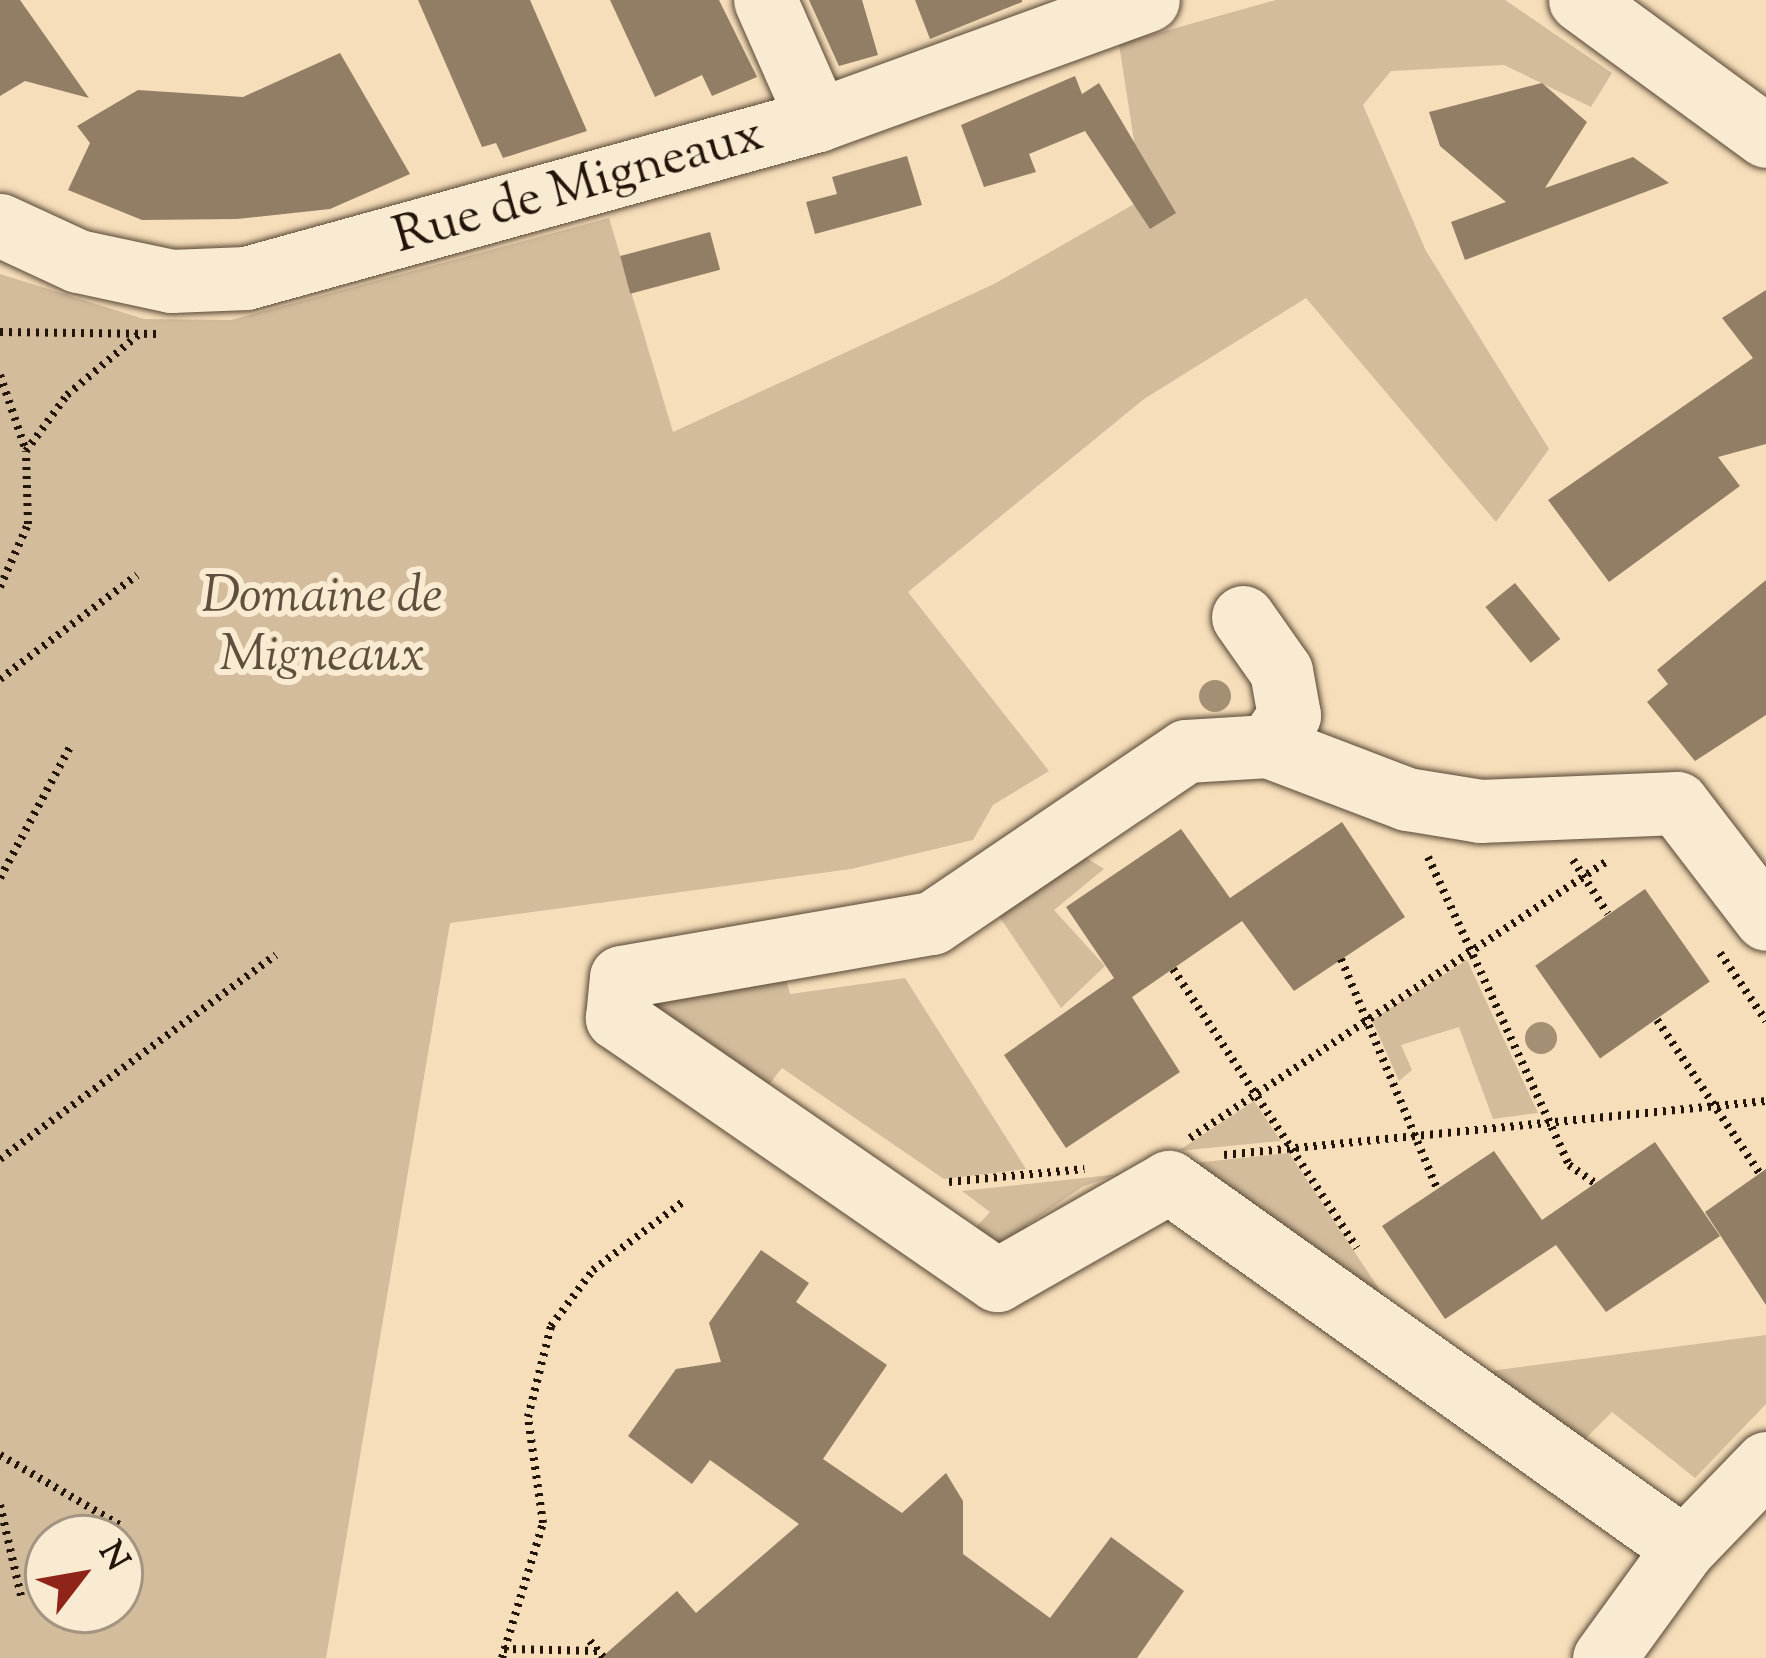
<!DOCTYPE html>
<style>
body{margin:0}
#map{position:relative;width:1766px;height:1658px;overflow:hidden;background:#f6deba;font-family:"Sorts Mill Goudy",serif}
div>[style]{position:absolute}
.green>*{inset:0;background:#d2bc9c}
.building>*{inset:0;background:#917e65;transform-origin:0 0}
.path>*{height:8px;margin-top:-4px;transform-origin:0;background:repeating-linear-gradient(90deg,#231509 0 3px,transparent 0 9px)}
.roads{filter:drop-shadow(0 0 3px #584735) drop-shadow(0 0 3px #584735)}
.minor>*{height:63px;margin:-31.5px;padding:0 31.5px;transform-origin:31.5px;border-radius:31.5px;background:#f9ead2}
.trees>*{width:32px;height:32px;margin:-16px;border-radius:50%;background:#a48f75}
span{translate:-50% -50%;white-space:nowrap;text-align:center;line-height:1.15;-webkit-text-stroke:12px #f9ead2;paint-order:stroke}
.street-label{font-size:51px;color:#231509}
.park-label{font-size:51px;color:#604f3c;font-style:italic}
.north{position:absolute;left:24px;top:1514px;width:120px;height:120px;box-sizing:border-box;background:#f9ead2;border:3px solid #a39582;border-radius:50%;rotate:59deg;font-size:33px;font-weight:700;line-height:48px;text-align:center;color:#231509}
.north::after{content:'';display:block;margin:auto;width:42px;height:54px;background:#8f2418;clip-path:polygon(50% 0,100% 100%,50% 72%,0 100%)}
</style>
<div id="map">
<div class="green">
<i style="clip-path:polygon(evenodd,1276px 0,1505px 0,1612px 73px,1591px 107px,1504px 65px,1391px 71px,1363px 105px,1426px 251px,1549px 449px,1496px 522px,1306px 298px,1144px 399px,908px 592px,1049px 771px,993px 805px,973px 840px,851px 869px,450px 923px,326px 1658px,0 1658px,0 274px,144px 319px,231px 320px,609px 218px,673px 432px,994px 284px,1143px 199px,1119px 44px,1276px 0,48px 1538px,120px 1538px,120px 1610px,48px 1610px,48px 1538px)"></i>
<i style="clip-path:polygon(1072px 849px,1104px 869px,1054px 910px,1105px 966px,1061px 1008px,993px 907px)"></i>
<i style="clip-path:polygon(1467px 960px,1538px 1113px,1493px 1119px,1459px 1027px,1401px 1045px,1412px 1070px,1399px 1081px,1372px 1020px)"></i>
<i style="clip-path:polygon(782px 963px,790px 994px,905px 978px,1026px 1169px,944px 1179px,782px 1068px,760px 1096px,648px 1014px,645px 991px)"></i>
<i style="clip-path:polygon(1254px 1101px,1281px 1141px,1178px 1151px)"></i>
<i style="clip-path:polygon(1289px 1153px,1401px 1322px,1184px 1164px)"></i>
<i style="clip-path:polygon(1148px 1171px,1123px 1187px,1115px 1175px,1082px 1187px,1027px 1225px,1039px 1242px,1019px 1251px,965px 1239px,990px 1212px,962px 1191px)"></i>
<i style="clip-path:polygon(1766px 1335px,1766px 1404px,1695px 1478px,1612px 1412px,1577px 1447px,1475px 1373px)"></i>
</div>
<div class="building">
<i style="clip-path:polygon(0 0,20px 0,89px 98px,25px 81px,0 96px)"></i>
<i style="clip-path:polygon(418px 0,530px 0,587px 131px,503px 158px,496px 143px,482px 147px)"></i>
<i style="clip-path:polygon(610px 0,719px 0,757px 77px,712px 96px,702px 75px,655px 97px)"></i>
<i style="clip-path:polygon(809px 0,862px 0,878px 55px,839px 66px)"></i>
<i style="clip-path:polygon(915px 0,1022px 0,1022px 2px,930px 39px)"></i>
<i style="clip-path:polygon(340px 53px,410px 174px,330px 209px,237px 219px,142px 220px,68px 190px,90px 143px,77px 126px,138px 90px,243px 97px)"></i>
<i style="clip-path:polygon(1075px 76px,1082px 94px,1099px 83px,1176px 213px,1150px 229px,1085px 131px,1029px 154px,1036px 172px,984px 187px,961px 125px)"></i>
<i style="clip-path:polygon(1542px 83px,1587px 122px,1545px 188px,1633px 157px,1669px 183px,1465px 260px,1451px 222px,1506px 202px,1440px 146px,1429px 112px)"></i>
<i style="clip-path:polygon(907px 156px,922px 205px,815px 234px,806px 202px,837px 194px,832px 177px)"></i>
<i style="left:710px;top:232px;width:39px;height:93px;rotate:75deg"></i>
<i style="clip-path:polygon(1766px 290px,1766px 444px,1718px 457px,1740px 486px,1609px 582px,1548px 500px,1753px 358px,1722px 318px)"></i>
<i style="clip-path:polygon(1766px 580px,1766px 715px,1695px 761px,1647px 702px,1668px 684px,1657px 670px)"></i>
<i style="left:1515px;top:583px;width:72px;height:38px;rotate:51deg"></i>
<i style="clip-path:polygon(1342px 822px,1405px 917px,1294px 991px,1242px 921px,1132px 997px,1180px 1072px,1066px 1148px,1004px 1055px,1114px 978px,1066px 907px,1181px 829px,1230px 898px)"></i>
<i style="left:1645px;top:889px;width:113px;height:134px;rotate:55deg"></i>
<i style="clip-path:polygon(1655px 1142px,1720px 1236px,1606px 1312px,1556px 1245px,1445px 1319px,1382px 1226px,1494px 1151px,1542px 1220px)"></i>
<i style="clip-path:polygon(1766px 1169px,1766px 1305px,1705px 1212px)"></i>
<i style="clip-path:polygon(761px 1250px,809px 1283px,796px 1302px,887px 1365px,823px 1459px,902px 1513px,946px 1473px,963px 1501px,963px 1554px,1050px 1618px,1111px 1537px,1184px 1591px,1137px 1658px,601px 1658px,677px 1591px,696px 1613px,799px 1524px,710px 1460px,692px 1484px,628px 1436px,676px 1369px,721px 1362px,709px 1323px)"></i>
</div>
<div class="path">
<i style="left:0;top:332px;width:157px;rotate:0.7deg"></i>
<i style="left:0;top:375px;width:80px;rotate:71.1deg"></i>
<i style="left:26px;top:451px;width:69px;rotate:-53.8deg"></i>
<i style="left:67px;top:395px;width:93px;rotate:-40.2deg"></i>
<i style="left:0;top:587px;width:69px;rotate:-66deg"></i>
<i style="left:28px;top:524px;width:73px;rotate:-91.6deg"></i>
<i style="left:0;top:679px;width:172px;rotate:-37.2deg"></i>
<i style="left:1428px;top:857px;width:339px;rotate:65.4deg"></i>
<i style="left:1569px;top:1165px;width:32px;rotate:35deg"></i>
<i style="left:1573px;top:860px;width:64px;rotate:57.1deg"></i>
<i style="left:0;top:878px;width:151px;rotate:-61.9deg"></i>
<i style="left:1720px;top:953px;width:82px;rotate:55.9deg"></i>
<i style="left:1341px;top:959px;width:249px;rotate:67.3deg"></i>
<i style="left:1173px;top:969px;width:334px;rotate:56.6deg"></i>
<i style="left:1657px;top:1020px;width:185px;rotate:56.2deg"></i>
<i style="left:1190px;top:1138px;width:501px;rotate:-33.59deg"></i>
<i style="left:1224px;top:1155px;width:545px;rotate:-5.69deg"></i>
<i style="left:0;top:1159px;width:343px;rotate:-36.5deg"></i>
<i style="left:949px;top:1182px;width:136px;rotate:-5.5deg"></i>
<i style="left:0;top:1455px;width:143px;rotate:30.3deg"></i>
<i style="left:0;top:1505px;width:93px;rotate:77deg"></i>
<i style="left:590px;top:1641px;width:22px;rotate:51deg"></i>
<i style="left:504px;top:1649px;width:94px;rotate:1.2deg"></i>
<i style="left:502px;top:1658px;width:141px;rotate:-73.1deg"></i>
<i style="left:543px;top:1523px;width:107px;rotate:-98.1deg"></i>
<i style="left:528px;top:1417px;width:94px;rotate:-75.8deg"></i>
<i style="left:551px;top:1326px;width:70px;rotate:-53.1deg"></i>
<i style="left:593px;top:1270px;width:114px;rotate:-37.2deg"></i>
</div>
<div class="roads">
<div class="minor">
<i style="left:765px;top:0;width:131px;rotate:66.2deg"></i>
<i style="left:1580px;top:0;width:230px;rotate:36.2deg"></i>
<i style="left:0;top:225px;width:86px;rotate:24.8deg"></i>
<i style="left:78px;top:261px;width:95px;rotate:12.1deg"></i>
<i style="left:171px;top:281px;width:75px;rotate:-2.3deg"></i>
<i style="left:246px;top:278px;width:593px;rotate:-15.44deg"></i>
<i style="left:818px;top:120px;width:351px;rotate:-20deg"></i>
<i style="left:1243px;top:617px;width:66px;rotate:54.9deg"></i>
<i style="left:1281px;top:671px;width:45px;rotate:79.7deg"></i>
<i style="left:1289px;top:715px;width:37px;rotate:124deg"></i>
<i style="left:1684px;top:1548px;width:632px;rotate:-144.6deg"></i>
<i style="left:1169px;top:1182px;width:198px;rotate:150.3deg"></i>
<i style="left:997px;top:1280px;width:462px;rotate:-145.4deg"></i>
<i style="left:617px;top:1018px;width:41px;rotate:-84.4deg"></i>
<i style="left:621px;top:977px;width:316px;rotate:-9.9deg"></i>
<i style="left:932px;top:923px;width:307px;rotate:-34.1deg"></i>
<i style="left:1186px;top:751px;width:82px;rotate:-3.5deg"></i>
<i style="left:1268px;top:746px;width:149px;rotate:20.9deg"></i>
<i style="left:1407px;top:799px;width:74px;rotate:9.3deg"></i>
<i style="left:1480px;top:811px;width:197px;rotate:-2.3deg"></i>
<i style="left:1677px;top:803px;width:146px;rotate:52.5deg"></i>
<i style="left:1604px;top:1658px;width:136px;rotate:-54deg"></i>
<i style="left:1684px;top:1548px;width:118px;rotate:-46deg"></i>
</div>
</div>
<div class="trees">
<i style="left:1215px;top:696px"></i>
<i style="left:1541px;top:1038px"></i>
</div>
<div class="street-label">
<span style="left:579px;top:188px;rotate:-16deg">Rue de Migneaux</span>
</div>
<div class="park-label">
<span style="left:322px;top:628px">Domaine de<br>Migneaux</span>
</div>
<div class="north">N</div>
</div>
